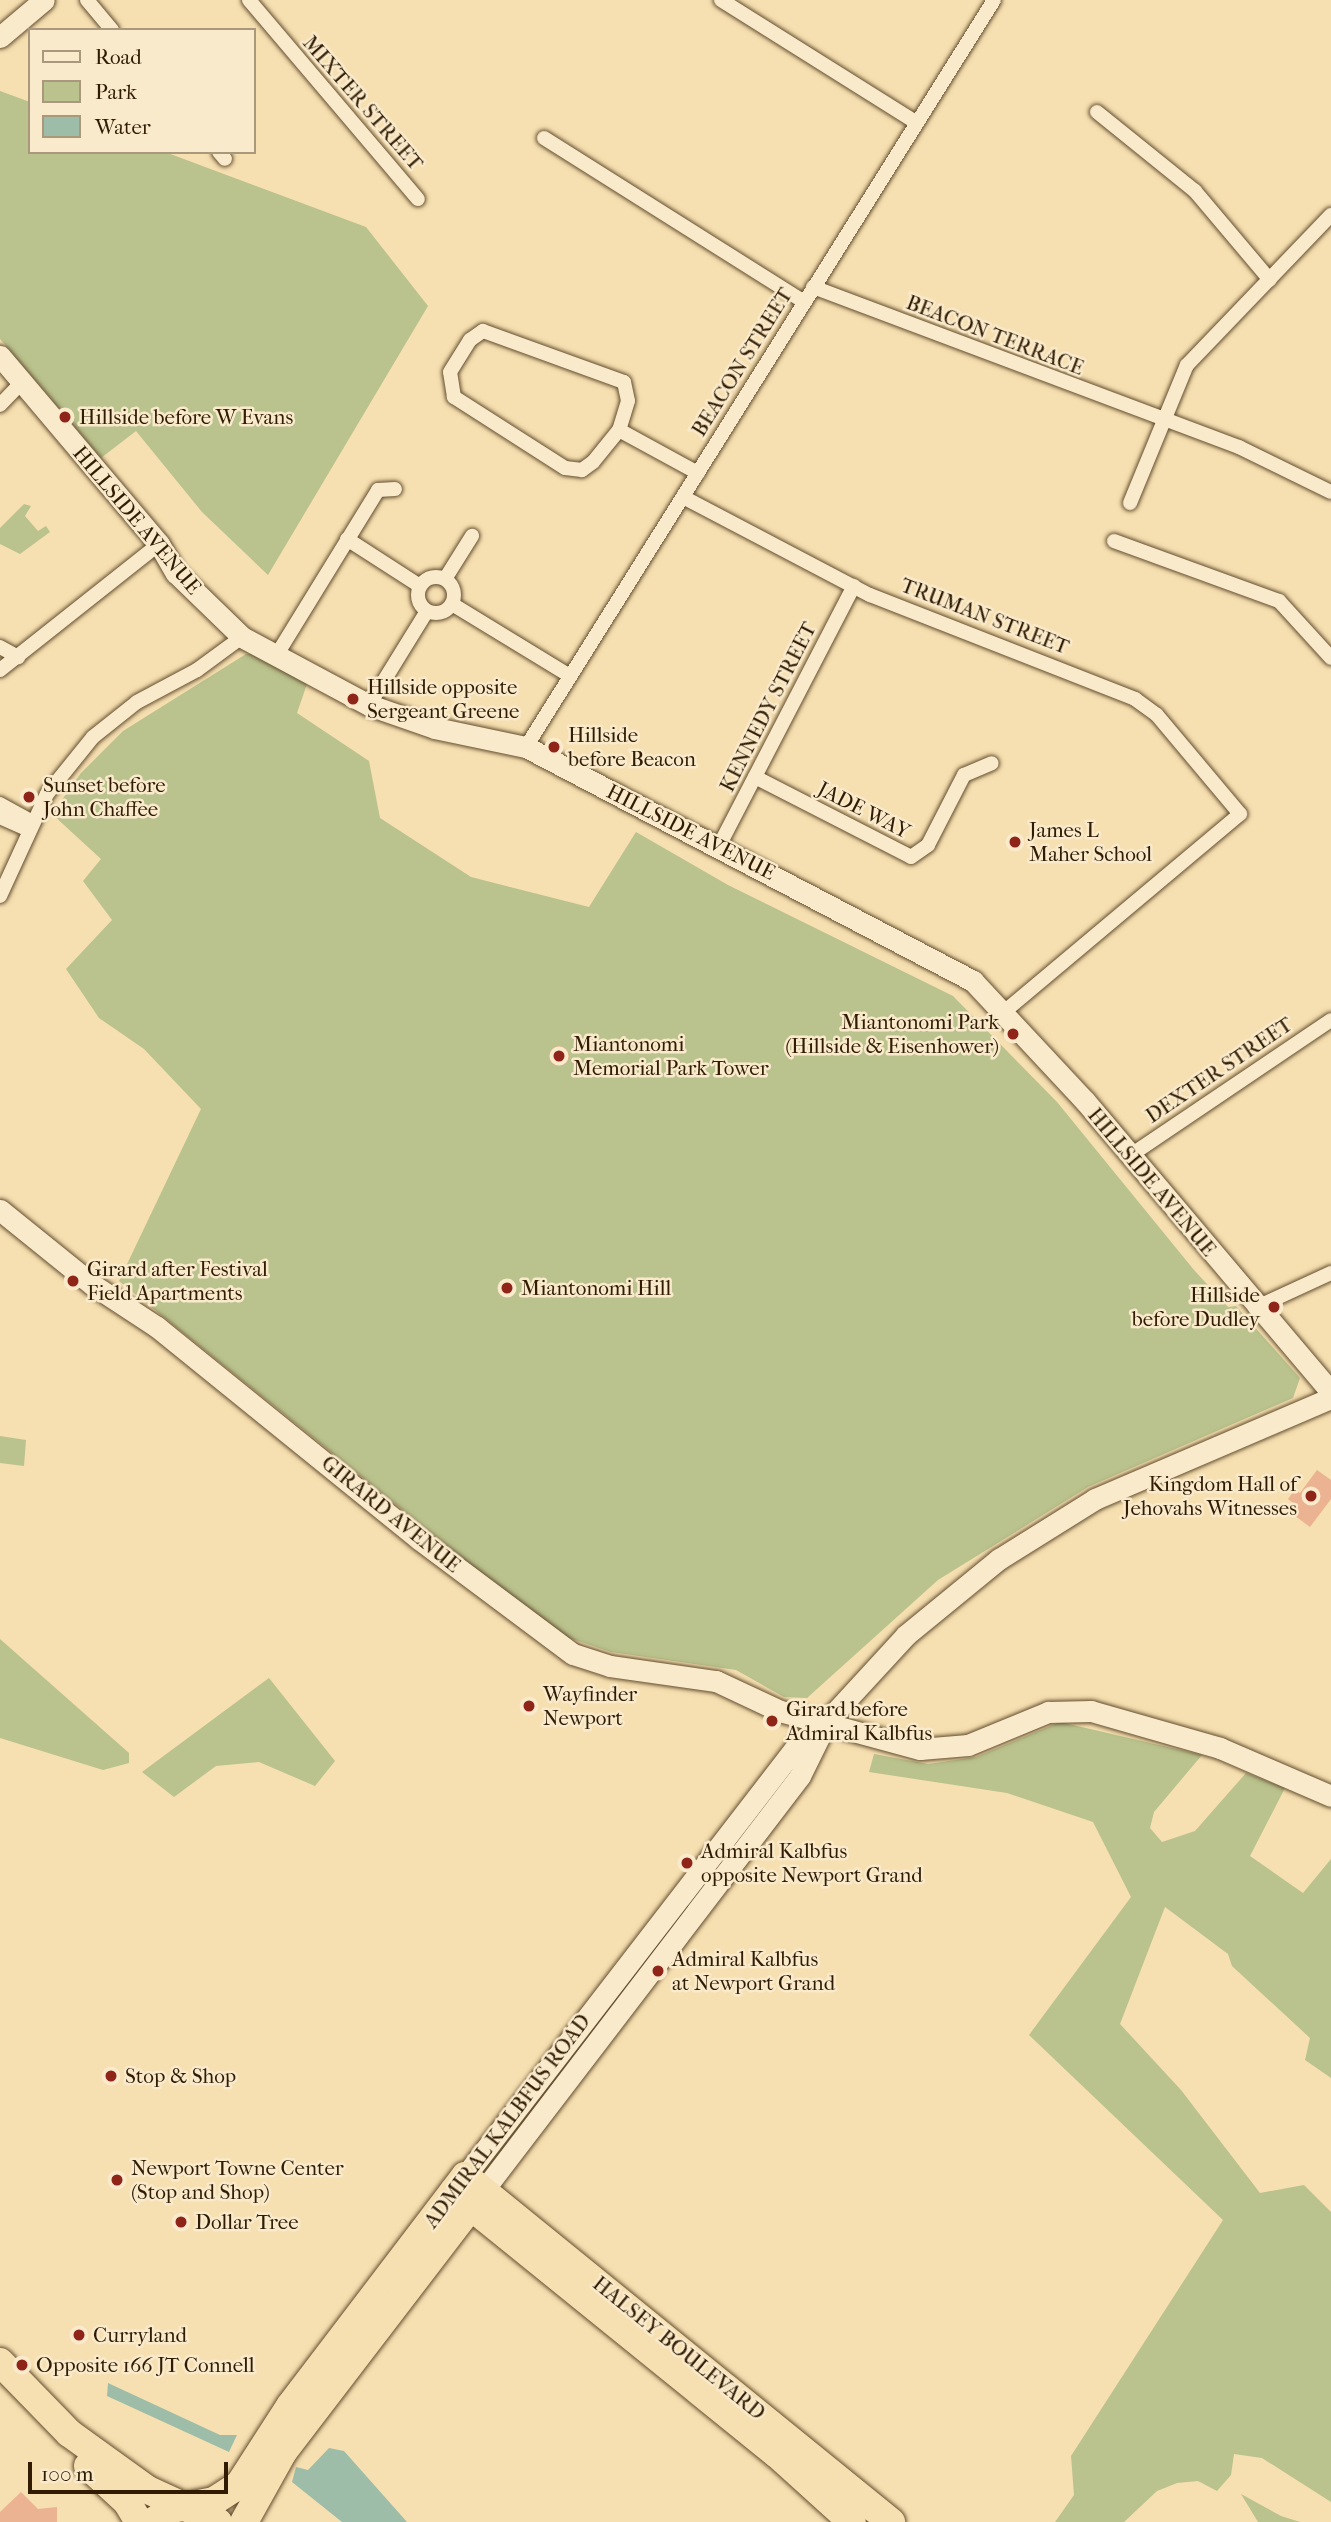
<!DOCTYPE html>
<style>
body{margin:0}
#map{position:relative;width:1331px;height:2522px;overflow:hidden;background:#f6dfb0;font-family:"IM FELL French Canon",serif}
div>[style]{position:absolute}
.green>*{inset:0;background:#bac28d}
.water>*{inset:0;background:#9dbda8}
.building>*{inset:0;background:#ebb391}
.round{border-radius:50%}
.roads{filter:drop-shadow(0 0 2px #624d2e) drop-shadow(0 0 2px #624d2e)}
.street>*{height:14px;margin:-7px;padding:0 7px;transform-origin:7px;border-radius:7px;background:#f9eacc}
.street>.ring{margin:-7px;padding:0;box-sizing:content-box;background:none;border:14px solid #f9eacc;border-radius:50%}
.secondary>*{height:21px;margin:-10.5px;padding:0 10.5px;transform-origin:10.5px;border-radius:10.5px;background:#f9eacc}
.highway>*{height:28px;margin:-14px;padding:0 14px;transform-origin:14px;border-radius:14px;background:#f6dfb0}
.dots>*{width:19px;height:19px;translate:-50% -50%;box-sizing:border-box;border:4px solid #f9eacc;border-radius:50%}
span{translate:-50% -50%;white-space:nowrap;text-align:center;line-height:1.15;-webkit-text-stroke:5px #f9eacc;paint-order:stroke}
.street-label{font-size:21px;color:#311c03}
.poi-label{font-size:21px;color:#311c03}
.left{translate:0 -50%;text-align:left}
.right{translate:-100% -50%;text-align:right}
.legend{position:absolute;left:28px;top:28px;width:228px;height:126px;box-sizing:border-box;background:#f9eacc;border:2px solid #a9987c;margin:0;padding:9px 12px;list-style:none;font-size:21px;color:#311c03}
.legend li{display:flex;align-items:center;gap:14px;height:35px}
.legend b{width:35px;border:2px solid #a9987c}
.scale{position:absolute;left:28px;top:2462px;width:200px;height:32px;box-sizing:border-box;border:4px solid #311c03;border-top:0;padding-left:9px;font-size:21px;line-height:24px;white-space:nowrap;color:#311c03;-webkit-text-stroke:5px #f9eacc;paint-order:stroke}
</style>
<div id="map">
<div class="green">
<i style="clip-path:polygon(0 91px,30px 102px,30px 152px,165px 152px,366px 227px,428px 306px,268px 575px,202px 512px,136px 431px,101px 458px,0 339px)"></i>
<i style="clip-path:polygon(24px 504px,31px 506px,25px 516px,38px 531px,46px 526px,50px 532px,20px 554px,0 544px,0 528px)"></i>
<i style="clip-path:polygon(246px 654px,256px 654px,307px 684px,297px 713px,369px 761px,380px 818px,471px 877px,589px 907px,636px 832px,728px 885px,953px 996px,1057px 1102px,1194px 1270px,1228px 1307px,1236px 1306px,1300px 1378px,1293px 1398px,1088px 1487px,938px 1580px,807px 1698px,784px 1697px,736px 1670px,611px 1652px,557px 1634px,119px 1281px,201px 1109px,144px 1049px,99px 1018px,66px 969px,112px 920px,83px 881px,101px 859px,52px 814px,81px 773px,123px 731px)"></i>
<i style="clip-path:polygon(0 1436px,26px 1440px,24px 1466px,0 1463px)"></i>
<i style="clip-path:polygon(0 1639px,129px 1753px,129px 1763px,103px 1770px,0 1738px)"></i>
<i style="clip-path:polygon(269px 1678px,335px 1761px,315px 1786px,259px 1762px,216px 1766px,174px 1797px,142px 1772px)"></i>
<i style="clip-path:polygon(1060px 1722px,1202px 1755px,1154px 1812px,1150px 1828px,1162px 1842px,1195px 1831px,1246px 1773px,1285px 1788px,1250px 1856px,1303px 1893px,1331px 1859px,1331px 2078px,1305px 2060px,1310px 2038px,1232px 1966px,1228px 1954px,1165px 1907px,1120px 2024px,1181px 2090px,1260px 2193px,1304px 2185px,1331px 2212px,1331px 2502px,1262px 2458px,1234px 2454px,1231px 2475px,1217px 2491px,1198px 2481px,1177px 2483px,1157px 2491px,1124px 2522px,1055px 2522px,1074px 2495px,1071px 2456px,1223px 2220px,1029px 2035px,1131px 1897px,1093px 1822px,1007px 1793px,869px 1772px,874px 1754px,928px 1764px,976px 1757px)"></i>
<i style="clip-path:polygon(1241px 2494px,1281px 2516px,1300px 2522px,1258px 2522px)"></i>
</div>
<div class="water">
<i style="clip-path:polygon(108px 2383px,220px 2435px,237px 2435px,229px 2452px,107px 2396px)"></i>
<i style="clip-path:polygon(329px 2448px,344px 2451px,407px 2522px,342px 2522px,292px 2482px,296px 2467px,308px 2470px)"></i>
</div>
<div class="building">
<i class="round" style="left:549px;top:1046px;width:20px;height:20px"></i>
<i style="clip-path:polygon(1317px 1470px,1331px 1480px,1331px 1499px,1310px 1527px,1287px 1510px,1293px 1503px,1288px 1499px,1295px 1489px,1300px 1493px)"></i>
<i style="clip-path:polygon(21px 2492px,38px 2509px,57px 2507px,57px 2522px,0 2522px,0 2512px)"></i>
</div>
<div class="roads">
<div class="street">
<i style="left:87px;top:0;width:39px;rotate:50deg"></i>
<i style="left:249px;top:0;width:261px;rotate:49.7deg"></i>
<i style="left:721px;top:0;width:231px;rotate:32.1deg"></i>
<i style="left:1097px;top:112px;width:126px;rotate:38.9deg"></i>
<i style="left:1195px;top:191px;width:116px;rotate:49.9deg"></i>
<i style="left:544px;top:138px;width:307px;rotate:32.2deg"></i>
<i style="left:219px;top:152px;width:9px;rotate:49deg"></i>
<i style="left:813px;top:287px;width:455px;rotate:20.6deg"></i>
<i style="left:1239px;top:447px;width:102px;rotate:26.1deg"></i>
<i style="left:483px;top:331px;width:150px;rotate:19.9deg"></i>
<i style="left:624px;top:382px;width:19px;rotate:78deg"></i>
<i style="left:628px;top:401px;width:30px;rotate:107deg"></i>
<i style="left:619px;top:430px;width:41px;rotate:129.1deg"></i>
<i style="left:593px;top:462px;width:14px;rotate:144deg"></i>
<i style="left:582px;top:470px;width:17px;rotate:-173deg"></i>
<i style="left:565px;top:468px;width:132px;rotate:-147.4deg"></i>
<i style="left:454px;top:397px;width:25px;rotate:-99deg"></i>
<i style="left:450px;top:372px;width:38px;rotate:-58deg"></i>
<i style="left:470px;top:340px;width:16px;rotate:-35deg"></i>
<i style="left:0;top:405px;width:32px;rotate:-46deg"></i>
<i style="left:619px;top:430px;width:90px;rotate:28.6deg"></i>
<i style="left:683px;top:497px;width:211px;rotate:27.7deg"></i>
<i style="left:870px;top:595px;width:285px;rotate:21.4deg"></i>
<i style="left:1135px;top:699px;width:27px;rotate:36deg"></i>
<i style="left:1157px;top:715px;width:129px;rotate:50deg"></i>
<i style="left:1240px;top:814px;width:308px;rotate:140deg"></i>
<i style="left:1130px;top:503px;width:149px;rotate:-67.6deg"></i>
<i style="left:1187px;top:365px;width:208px;rotate:-46.2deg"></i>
<i style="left:347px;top:539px;width:87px;rotate:32.8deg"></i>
<i style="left:1114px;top:541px;width:176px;rotate:20deg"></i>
<i style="left:1279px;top:601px;width:77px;rotate:47.6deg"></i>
<i class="ring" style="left:418px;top:577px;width:22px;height:22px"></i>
<i style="left:445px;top:579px;width:51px;rotate:-57.9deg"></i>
<i style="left:452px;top:604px;width:138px;rotate:31.4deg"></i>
<i style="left:0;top:647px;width:21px;rotate:29deg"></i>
<i style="left:276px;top:656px;width:195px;rotate:-58.4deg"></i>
<i style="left:378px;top:490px;width:17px;rotate:-3deg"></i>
<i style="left:0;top:670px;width:203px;rotate:-38.4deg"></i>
<i style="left:369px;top:705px;width:110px;rotate:-58.3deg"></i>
<i style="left:526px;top:747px;width:881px;rotate:-57.93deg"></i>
<i style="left:755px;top:777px;width:175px;rotate:27.1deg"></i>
<i style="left:911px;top:857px;width:21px;rotate:-35deg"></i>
<i style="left:928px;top:845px;width:79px;rotate:-62.8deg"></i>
<i style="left:964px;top:775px;width:30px;rotate:-23deg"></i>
<i style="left:0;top:804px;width:38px;rotate:29deg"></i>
<i style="left:0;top:817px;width:32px;rotate:24deg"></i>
<i style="left:719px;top:846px;width:293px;rotate:-62.6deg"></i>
<i style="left:0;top:896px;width:112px;rotate:-65.3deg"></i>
<i style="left:47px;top:794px;width:73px;rotate:-51.1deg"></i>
<i style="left:93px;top:737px;width:56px;rotate:-38.5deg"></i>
<i style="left:137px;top:702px;width:68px;rotate:-28.1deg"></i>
<i style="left:197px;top:670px;width:56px;rotate:-36.3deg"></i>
<i style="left:1131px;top:1155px;width:241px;rotate:-34deg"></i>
<i style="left:1255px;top:1308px;width:84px;rotate:-24.7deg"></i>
</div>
<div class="secondary">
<i style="left:0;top:37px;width:57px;rotate:-40.1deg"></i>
<i style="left:0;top:356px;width:246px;rotate:49.8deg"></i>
<i style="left:159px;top:544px;width:34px;rotate:60deg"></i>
<i style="left:176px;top:573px;width:92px;rotate:44.1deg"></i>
<i style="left:242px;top:637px;width:144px;rotate:28.2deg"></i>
<i style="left:369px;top:705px;width:70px;rotate:19.2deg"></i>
<i style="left:435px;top:728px;width:93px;rotate:11.8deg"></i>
<i style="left:526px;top:747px;width:505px;rotate:27.63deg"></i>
<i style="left:973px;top:981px;width:164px;rotate:47deg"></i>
<i style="left:1085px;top:1101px;width:381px;rotate:49.8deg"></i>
<i style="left:0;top:1210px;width:119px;rotate:38.9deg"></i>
<i style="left:93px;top:1285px;width:77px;rotate:33.3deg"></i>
<i style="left:157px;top:1327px;width:337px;rotate:39deg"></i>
<i style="left:419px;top:1539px;width:192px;rotate:36.8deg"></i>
<i style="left:573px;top:1654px;width:39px;rotate:18deg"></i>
<i style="left:610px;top:1666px;width:107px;rotate:8.1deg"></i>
<i style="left:716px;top:1681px;width:71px;rotate:25.1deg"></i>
<i style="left:780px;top:1711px;width:145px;rotate:15.2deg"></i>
<i style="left:920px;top:1749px;width:48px;rotate:-4.8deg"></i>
<i style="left:968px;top:1745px;width:87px;rotate:-22.4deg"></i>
<i style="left:1048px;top:1712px;width:43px;rotate:-1.3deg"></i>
<i style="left:1091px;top:1711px;width:134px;rotate:16deg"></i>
<i style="left:1220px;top:1748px;width:121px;rotate:23.4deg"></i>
<i style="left:465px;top:2176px;width:545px;rotate:-52.37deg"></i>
<i style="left:798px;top:1744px;width:37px;rotate:-38deg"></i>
<i style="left:827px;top:1721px;width:117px;rotate:-47.4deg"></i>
<i style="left:906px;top:1635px;width:120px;rotate:-39.3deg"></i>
<i style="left:999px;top:1559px;width:113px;rotate:-32deg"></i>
<i style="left:1095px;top:1499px;width:257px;rotate:-23.2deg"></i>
<i style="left:483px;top:2191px;width:522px;rotate:-52.63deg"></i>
<i style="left:800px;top:1776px;width:59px;rotate:-63.9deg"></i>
</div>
<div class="highway">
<i style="left:453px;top:2192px;width:417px;rotate:39deg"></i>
<i style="left:777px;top:2454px;width:101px;rotate:42.2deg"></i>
<i style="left:0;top:2362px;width:99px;rotate:45.8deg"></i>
<i style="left:69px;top:2433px;width:97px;rotate:35.8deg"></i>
<i style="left:148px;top:2490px;width:77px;rotate:24.6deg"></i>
<i style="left:88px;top:2466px;width:53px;rotate:42.7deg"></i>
<i style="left:127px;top:2502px;width:23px;rotate:59deg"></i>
<i style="left:152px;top:2522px;width:24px;rotate:-33deg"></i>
<i style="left:172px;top:2509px;width:43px;rotate:-10.8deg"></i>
<i style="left:214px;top:2501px;width:30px;rotate:-33deg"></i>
<i style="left:239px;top:2485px;width:94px;rotate:-57.2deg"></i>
<i style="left:290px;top:2406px;width:289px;rotate:-52.7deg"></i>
<i style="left:465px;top:2176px;width:549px;rotate:39.08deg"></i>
<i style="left:244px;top:2522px;width:80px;rotate:-60.9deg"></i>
<i style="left:283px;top:2452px;width:326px;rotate:-52.6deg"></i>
</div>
</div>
<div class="dots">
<i style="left:65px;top:417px;background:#8f2418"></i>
<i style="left:353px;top:699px;background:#8f2418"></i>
<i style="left:554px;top:747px;background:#8f2418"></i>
<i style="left:29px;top:797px;background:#8f2418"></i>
<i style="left:1015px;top:842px;background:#8f2418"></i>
<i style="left:1013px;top:1034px;background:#8f2418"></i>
<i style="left:559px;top:1056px;background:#8f2418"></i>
<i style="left:73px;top:1281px;background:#8f2418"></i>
<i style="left:507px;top:1288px;background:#8f2418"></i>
<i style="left:1274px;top:1307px;background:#8f2418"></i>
<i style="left:1311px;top:1496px;background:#8f2418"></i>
<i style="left:529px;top:1706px;background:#8f2418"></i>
<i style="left:772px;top:1721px;background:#8f2418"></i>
<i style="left:687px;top:1863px;background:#8f2418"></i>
<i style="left:658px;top:1971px;background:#8f2418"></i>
<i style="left:111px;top:2076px;background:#8f2418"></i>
<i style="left:117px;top:2180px;background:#8f2418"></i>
<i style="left:181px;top:2222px;background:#8f2418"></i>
<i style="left:79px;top:2335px;background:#8f2418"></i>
<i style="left:22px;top:2365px;background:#8f2418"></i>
</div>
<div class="street-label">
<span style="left:363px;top:103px;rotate:49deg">MIXTER STREET</span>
<span style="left:995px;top:335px;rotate:21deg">BEACON TERRACE</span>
<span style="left:742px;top:362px;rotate:-58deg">BEACON STREET</span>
<span style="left:137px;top:520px;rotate:50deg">HILLSIDE AVENUE</span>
<span style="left:985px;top:616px;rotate:21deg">TRUMAN STREET</span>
<span style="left:768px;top:707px;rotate:-63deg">KENNEDY STREET</span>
<span style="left:864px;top:810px;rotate:27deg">JADE WAY</span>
<span style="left:691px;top:832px;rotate:27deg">HILLSIDE AVENUE</span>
<span style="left:1219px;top:1070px;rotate:-34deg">DEXTER STREET</span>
<span style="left:1152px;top:1182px;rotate:50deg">HILLSIDE AVENUE</span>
<span style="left:391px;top:1514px;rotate:39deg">GIRARD AVENUE</span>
<span style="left:507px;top:2121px;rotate:-53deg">ADMIRAL KALBFUS ROAD</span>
<span style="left:679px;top:2348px;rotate:39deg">HALSEY BOULEVARD</span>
</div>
<div class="poi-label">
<span class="left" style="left:79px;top:417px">Hillside before W Evans</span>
<span class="left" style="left:367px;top:699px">Hillside opposite<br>Sergeant Greene</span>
<span class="left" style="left:568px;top:747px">Hillside<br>before Beacon</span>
<span class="left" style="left:43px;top:797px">Sunset before<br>John Chaffee</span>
<span class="left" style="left:1029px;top:842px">James L<br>Maher School</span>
<span class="right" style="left:999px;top:1034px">Miantonomi Park<br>(Hillside &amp; Eisenhower)</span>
<span class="left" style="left:573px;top:1056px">Miantonomi<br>Memorial Park Tower</span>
<span class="left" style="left:87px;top:1281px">Girard after Festival<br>Field Apartments</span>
<span class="left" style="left:521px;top:1288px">Miantonomi Hill</span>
<span class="right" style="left:1260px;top:1307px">Hillside<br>before Dudley</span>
<span class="right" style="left:1297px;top:1496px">Kingdom Hall of<br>Jehovahs Witnesses</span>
<span class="left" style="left:543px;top:1706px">Wayfinder<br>Newport</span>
<span class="left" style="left:786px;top:1721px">Girard before<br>Admiral Kalbfus</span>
<span class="left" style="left:701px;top:1863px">Admiral Kalbfus<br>opposite Newport Grand</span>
<span class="left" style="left:672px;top:1971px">Admiral Kalbfus<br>at Newport Grand</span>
<span class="left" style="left:125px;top:2076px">Stop &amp; Shop</span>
<span class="left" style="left:131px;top:2180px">Newport Towne Center<br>(Stop and Shop)</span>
<span class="left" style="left:195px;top:2222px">Dollar Tree</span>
<span class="left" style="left:93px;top:2335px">Curryland</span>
<span class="left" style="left:36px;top:2365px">Opposite 166 JT Connell</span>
</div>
<ul class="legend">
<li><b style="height:9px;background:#f9eacc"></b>Road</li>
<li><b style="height:19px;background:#bac28d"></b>Park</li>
<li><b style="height:19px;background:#9dbda8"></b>Water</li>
</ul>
<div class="scale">100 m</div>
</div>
